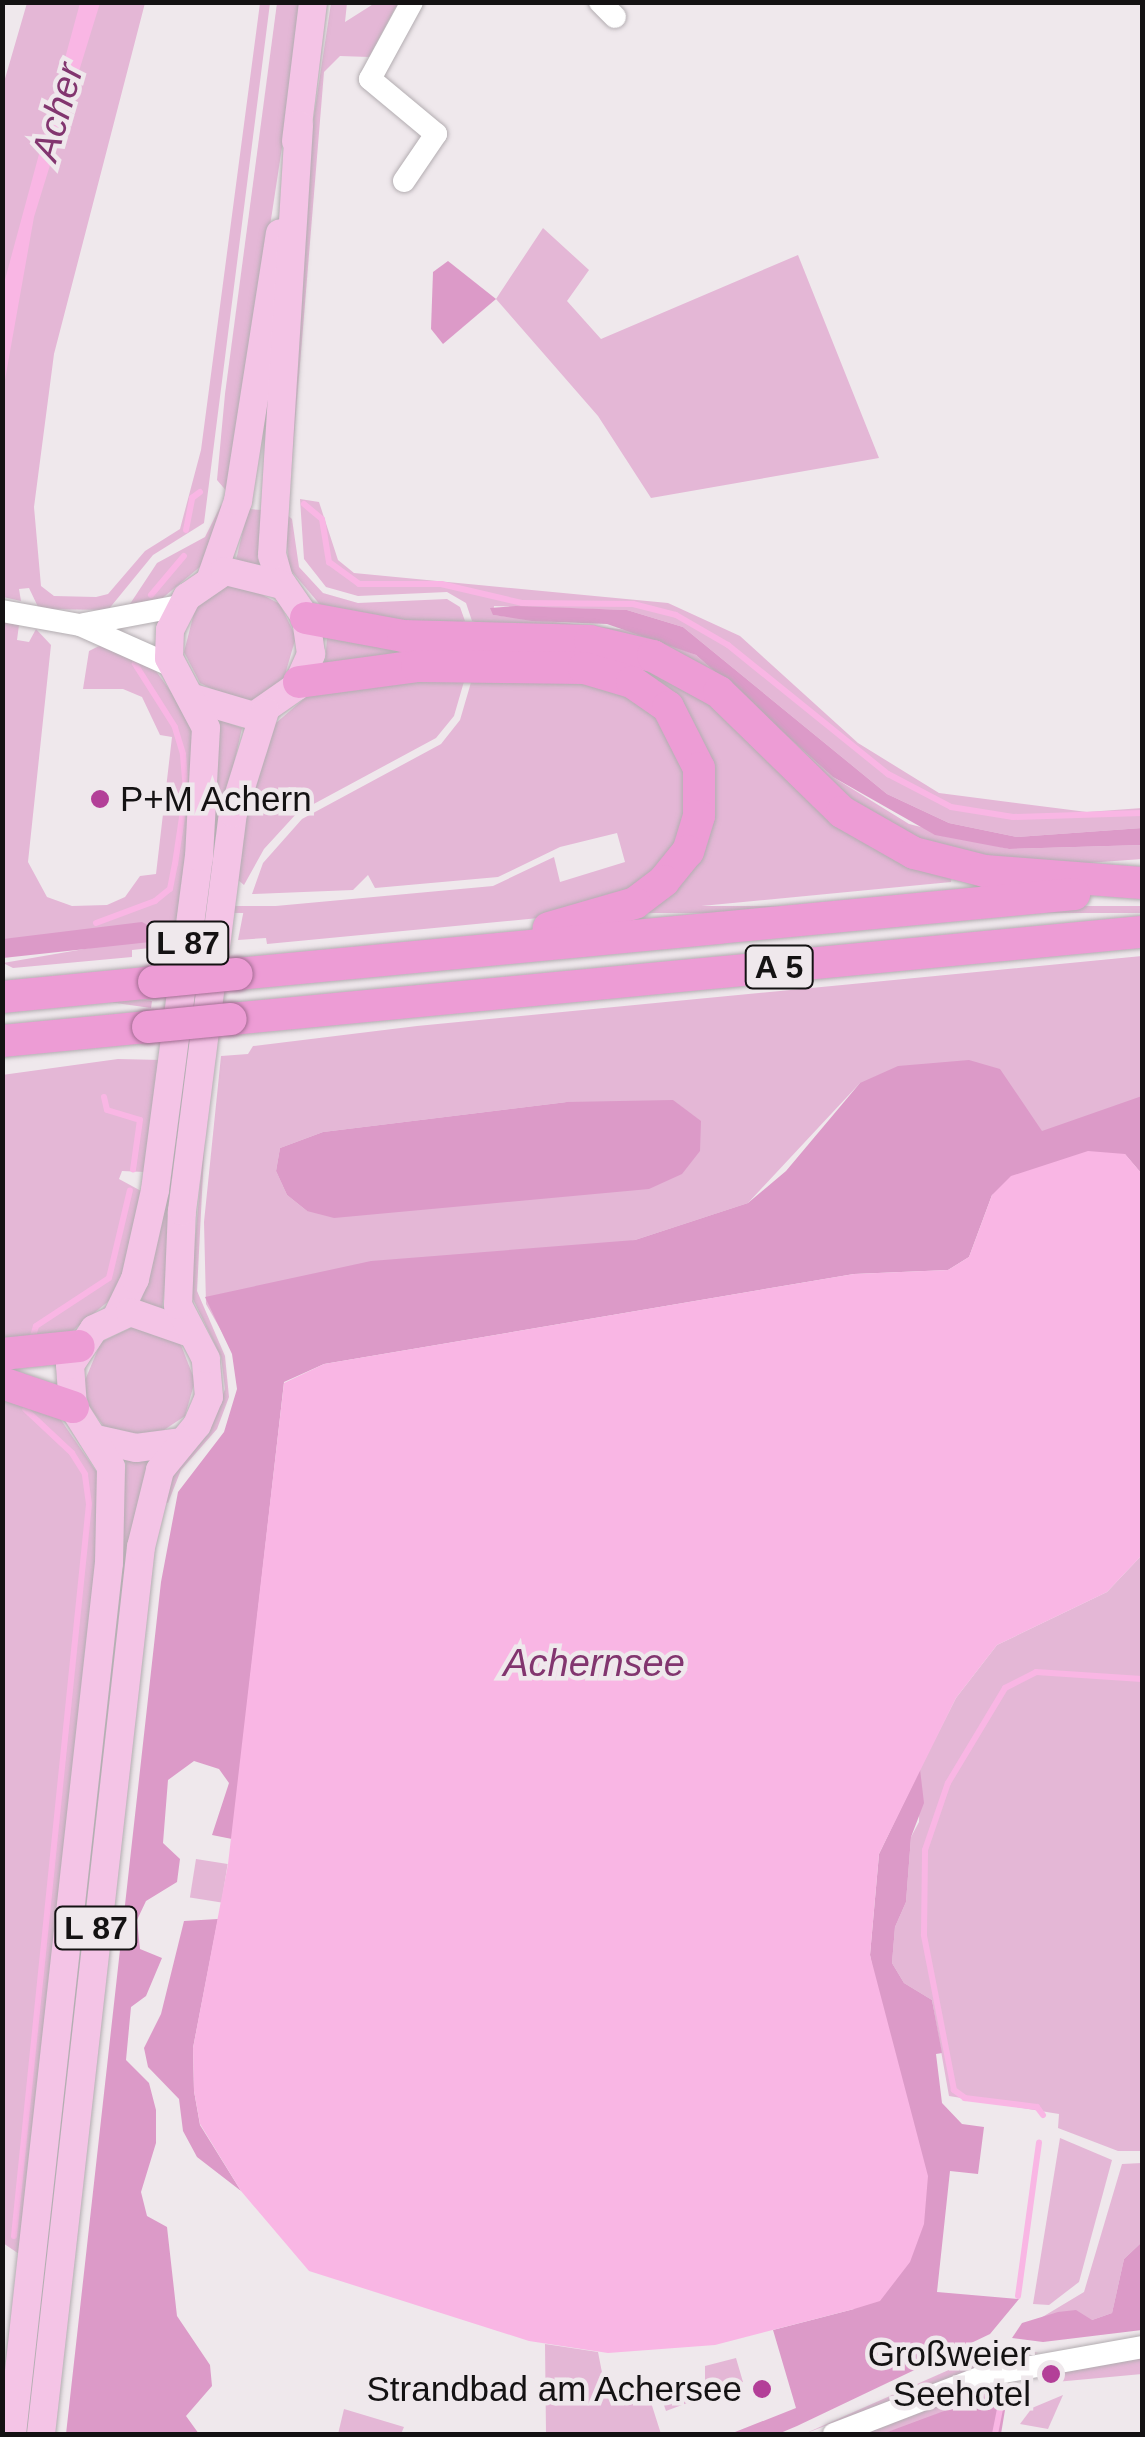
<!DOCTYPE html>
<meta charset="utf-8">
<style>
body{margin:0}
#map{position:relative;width:1145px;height:2437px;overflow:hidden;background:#efe8ec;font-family:Arial,sans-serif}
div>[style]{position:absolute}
.green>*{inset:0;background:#e4b7d6;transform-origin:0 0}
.forest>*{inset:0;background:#dc9ac8}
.water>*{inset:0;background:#f9b6e4}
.stream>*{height:6px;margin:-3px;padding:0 3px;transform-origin:3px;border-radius:3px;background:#f9b6e4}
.roads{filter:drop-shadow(0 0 2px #b3adb1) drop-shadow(0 0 2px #b3adb1)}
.minor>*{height:22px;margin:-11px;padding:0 11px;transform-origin:11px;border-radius:11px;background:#fff}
.major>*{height:28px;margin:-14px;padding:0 14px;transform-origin:14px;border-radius:14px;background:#f4c4e6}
.highway>*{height:32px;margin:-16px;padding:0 16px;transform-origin:16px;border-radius:16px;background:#ed9cd5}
.bridges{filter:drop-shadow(0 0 2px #a16c91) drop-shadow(0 0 2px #a16c91)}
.highway-bridge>*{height:32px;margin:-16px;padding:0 16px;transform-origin:16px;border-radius:16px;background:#ed9cd5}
.dots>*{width:28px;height:28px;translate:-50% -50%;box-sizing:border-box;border:5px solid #efe8ec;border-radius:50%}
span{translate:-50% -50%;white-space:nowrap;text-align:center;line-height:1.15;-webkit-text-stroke:9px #efe8ec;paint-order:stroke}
.shield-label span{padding:2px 8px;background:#efe8ec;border:2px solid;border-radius:8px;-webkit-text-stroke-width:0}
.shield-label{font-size:32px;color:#141213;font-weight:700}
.poi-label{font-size:35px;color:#141213}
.left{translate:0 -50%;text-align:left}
.right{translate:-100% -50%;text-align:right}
.water-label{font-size:38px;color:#82356f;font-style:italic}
.frame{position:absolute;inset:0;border:5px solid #141213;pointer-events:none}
</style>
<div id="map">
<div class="green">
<i style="clip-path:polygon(27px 3px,145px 3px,54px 354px,34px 507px,41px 586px,54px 596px,96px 597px,108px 594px,145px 551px,180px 529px,201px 450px,260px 3px,270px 3px,204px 523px,153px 555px,108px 610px,39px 609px,29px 588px,19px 589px,21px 601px,3px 597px,2px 89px)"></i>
<i style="clip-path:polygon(277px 3px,300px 3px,294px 69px,229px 494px,217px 480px,225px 394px)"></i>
<i style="clip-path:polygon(331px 3px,347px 3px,345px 22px,375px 3px,398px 3px,369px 57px,340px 56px,324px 72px,289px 498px,310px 142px)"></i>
<i style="clip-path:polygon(543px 228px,589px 270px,567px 301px,601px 339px,798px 255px,879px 458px,651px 498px,598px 416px,496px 299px)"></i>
<i style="clip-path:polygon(300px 499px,319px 502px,338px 560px,354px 573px,668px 603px,740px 636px,858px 743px,939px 793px,1087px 812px,1142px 808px,1142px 828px,1017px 837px,949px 823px,887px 794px,683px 627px,627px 610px,494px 606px,493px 615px,637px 631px,696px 655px,833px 777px,909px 824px,1009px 849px,1142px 845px,1142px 859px,1033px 867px,889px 832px,735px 695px,472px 621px,466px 603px,447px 592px,358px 596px,326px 587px,304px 559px)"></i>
<i style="clip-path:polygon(221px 505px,226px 506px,201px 566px,159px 601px,128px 607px,157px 563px,205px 537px)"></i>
<i style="clip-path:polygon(248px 509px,262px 510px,259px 566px,236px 560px)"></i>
<i style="clip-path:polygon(284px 512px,292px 519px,299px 567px,323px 593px,358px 603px,447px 599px,460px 607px,465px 621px,442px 628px,322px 607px,289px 568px)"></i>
<i style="clip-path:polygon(234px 580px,280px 604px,296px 637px,284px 678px,248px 707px,200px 683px,184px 652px,195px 609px)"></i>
<i style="clip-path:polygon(3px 622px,19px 625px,17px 640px,29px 642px,36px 629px,51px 645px,28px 862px,47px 897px,72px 906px,107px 905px,125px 897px,140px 876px,156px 874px,172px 737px,160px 735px,142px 697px,123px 689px,83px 689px,89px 651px,103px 644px,148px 660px,182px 707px,192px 730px,193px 786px,177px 945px,132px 950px,132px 957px,13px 968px,3px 963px,154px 937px,3px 939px)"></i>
<i style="clip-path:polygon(327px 637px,441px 650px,325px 665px)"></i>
<i style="clip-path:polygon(561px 651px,662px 670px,952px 873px,951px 882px,649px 911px,661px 895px,702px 746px)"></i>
<i style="clip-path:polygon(465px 678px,454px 716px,436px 738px,297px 813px,264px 849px,244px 885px,238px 880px,244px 818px,269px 729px,313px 691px)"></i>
<i style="clip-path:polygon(472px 679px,600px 679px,676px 730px,691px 814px,651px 883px,539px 918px,267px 944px,266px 938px,238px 940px,244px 909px,493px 886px,554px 857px,560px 882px,625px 862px,617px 833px,560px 847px,498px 877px,375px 888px,368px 875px,353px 890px,252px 894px,263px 863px,302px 819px,441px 744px,460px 720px)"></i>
<i style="clip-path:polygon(220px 720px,242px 728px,218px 835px,162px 1310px,141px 1301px,157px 1238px,212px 833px)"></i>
<i style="left:1142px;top:906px;width:7px;height:911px;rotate:90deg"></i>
<i style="clip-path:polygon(evenodd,1142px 956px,1142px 1174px,1125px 1154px,1088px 1151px,1056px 1158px,860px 1083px,748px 1203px,635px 1240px,227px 1341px,206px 1304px,204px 1222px,221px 1056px,248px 1054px,253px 1046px,417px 1026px,1142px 956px,567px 1102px,307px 1211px,287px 1195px,276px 1171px,280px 1148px,323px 1132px,567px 1102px)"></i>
<i style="left:152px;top:1001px;width:7px;height:150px;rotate:98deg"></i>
<i style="clip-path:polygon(118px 1059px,162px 1060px,144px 1172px,122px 1171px,119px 1179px,143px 1192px,128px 1265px,110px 1300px,71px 1332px,3px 1345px,2px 1075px)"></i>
<i style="clip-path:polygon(205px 1134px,197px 1291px,225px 1356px,229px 1397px,217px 1429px,181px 1470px,168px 1503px,163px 1502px,169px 1479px,209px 1433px,225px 1389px,221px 1357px,190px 1293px)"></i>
<i style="clip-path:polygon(145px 1321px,181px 1345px,195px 1381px,185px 1416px,152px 1438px,105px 1428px,88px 1405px,83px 1385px,101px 1342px)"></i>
<i style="clip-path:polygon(3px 1394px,59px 1417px,98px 1474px,98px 1553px,22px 2256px,3px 2243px)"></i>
<i style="clip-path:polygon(126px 1457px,149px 1458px,125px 1574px,120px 1573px)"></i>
<i style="clip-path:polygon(1142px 1555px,1142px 2151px,1118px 2151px,1058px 2128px,1059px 2114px,949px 2096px,932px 2000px,904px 1983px,892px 1963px,895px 1927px,906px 1902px,911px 1837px,919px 1822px,920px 1769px,956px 1698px,997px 1645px,1107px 1592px)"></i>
<i style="left:196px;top:1859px;width:32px;height:39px;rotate:9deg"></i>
<i style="clip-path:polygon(1060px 2138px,1112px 2160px,1079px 2282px,1049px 2305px,1033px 2304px)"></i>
<i style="clip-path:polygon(1142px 2163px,1142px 2242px,1124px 2259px,1112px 2313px,1092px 2320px,1039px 2319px,1084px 2292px,1122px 2164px)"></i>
<i style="clip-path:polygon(545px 2344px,598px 2352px,606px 2393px,648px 2393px,661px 2434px,546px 2434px)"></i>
<i style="clip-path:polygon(1003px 2346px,1039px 2353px,1003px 2358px,804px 2434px)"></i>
<i style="clip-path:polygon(1142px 2357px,1142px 2374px,1045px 2383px,1047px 2372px)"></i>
<i style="clip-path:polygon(736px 2358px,743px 2382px,666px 2411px,659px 2391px,705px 2383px,705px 2366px)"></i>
<i style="clip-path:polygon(979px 2384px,1002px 2384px,1008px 2392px,882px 2434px,854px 2434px)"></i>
<i style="clip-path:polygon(1063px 2395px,1048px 2429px,1020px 2424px,1032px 2408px)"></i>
<i style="clip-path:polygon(344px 2409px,404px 2427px,401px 2434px,338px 2434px)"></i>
</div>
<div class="forest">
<i style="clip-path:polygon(448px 261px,496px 299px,443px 344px,431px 329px,433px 272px)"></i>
<i style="clip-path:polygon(516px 606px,627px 610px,683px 627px,887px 794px,949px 823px,1017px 837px,1142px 828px,1142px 845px,1009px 849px,935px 835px,833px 777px,696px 655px,607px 624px,532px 621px,493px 615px,490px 608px)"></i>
<i style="clip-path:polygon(142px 922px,153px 928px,150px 942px,3px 958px,3px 939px)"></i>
<i style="clip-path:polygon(969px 1060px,1000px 1069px,1042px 1131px,1142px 1096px,1142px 1174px,1125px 1154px,992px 1195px,969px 1257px,948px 1270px,854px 1274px,324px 1364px,284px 1382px,232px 1839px,212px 1835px,229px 1783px,219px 1769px,194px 1761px,168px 1780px,163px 1843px,180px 1859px,177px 1882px,146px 1901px,137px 1920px,140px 1949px,162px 1958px,146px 1996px,131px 2007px,126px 2060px,149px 2083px,156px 2110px,156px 2143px,141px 2192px,147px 2216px,167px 2227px,177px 2316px,210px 2365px,212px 2386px,186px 2416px,199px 2434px,66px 2434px,161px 1582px,178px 1492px,224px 1432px,237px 1389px,232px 1354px,205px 1297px,371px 1261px,635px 1240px,748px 1203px,786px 1171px,860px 1083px,898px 1066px)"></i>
<i style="clip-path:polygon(673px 1100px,701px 1121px,700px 1151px,682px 1174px,649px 1189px,334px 1218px,307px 1211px,287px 1195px,276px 1171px,280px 1148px,323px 1132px,567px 1102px)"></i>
<i style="clip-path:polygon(920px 1769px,924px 1803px,911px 1837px,906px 1902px,895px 1927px,892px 1963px,904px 1983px,932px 2000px,942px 2053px,936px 2054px,942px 2103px,962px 2124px,984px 2127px,978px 2174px,950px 2171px,937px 2292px,1019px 2299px,990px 2334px,797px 2426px,778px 2434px,730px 2434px,796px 2408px,773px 2330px,854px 2309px,886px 2035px,870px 1955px,879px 1854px)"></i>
<i style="clip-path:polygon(218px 1919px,193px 2048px,194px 2091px,200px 2125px,241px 2191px,197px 2157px,183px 2131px,179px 2099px,148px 2067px,144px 2048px,161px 2014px,184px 1921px)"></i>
<i style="clip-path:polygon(1142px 2242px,1142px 2330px,1043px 2342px,1012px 2338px,1022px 2323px,1058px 2312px,1076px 2310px,1092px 2320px,1112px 2313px,1124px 2259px)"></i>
<i style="clip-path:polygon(1008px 2392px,1001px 2434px,882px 2434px,982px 2397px)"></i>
</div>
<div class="water">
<i style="clip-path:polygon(80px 3px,100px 3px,34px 217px,3px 391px,3px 287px)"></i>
<i style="clip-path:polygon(1088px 1151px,1125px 1154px,1142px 1174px,1142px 1555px,1107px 1592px,997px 1645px,956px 1698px,879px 1854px,870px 1955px,928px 2176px,924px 2224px,910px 2262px,880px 2301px,854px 2309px,715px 2345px,608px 2353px,529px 2341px,309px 2271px,241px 2191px,200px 2124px,194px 2091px,193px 2048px,228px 1864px,284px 1383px,324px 1364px,854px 1274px,948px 1270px,969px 1257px,992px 1195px,1011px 1176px)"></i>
</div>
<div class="stream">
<i style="left:304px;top:504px;width:23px;rotate:40deg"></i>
<i style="left:322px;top:519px;width:44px;rotate:80.8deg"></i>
<i style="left:329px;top:562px;width:37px;rotate:36deg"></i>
<i style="left:359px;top:584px;width:82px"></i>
<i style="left:441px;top:584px;width:83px;rotate:13.2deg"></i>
<i style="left:522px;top:603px;width:111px;rotate:0.5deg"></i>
<i style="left:633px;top:604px;width:44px;rotate:14.3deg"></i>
<i style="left:676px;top:615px;width:60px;rotate:30deg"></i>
<i style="left:728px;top:645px;width:206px;rotate:38.9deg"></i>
<i style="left:888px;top:774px;width:71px;rotate:27.6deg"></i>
<i style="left:951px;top:807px;width:63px;rotate:9.2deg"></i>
<i style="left:1013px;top:817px;width:129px;rotate:-1.8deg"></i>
<i style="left:186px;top:530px;width:33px;rotate:-79deg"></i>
<i style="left:192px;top:498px;width:10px;rotate:-37deg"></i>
<i style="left:151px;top:595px;width:51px;rotate:-49.8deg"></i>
<i style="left:96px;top:923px;width:63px;rotate:-20.4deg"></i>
<i style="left:155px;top:901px;width:19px;rotate:-39deg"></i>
<i style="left:170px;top:889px;width:25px;rotate:-79deg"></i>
<i style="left:175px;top:864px;width:75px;rotate:-81.5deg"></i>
<i style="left:186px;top:790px;width:36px;rotate:-95deg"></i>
<i style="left:183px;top:754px;width:28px;rotate:-107deg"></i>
<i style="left:175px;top:727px;width:75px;rotate:-122.4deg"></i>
<i style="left:104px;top:1097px;width:13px;rotate:77deg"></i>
<i style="left:107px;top:1110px;width:34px;rotate:17deg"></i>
<i style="left:140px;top:1120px;width:50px;rotate:98deg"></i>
<i style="left:33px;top:1336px;width:10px;rotate:-73deg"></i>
<i style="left:36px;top:1326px;width:87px;rotate:-33.3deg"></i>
<i style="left:109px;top:1278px;width:90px;rotate:-76.6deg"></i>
<i style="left:1043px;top:2115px;width:10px;rotate:-127deg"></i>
<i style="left:1037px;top:2107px;width:73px;rotate:-172.9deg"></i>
<i style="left:965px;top:2098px;width:14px;rotate:-144deg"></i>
<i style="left:954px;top:2090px;width:158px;rotate:-101deg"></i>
<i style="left:924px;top:1935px;width:85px;rotate:-89.3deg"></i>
<i style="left:925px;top:1850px;width:71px;rotate:-71.1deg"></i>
<i style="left:948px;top:1783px;width:111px;rotate:-59deg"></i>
<i style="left:1005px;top:1688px;width:35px;rotate:-27deg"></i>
<i style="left:1036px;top:1672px;width:106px;rotate:3.8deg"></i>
<i style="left:14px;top:2236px;width:736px;rotate:-84.15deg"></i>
<i style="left:89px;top:1504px;width:30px;rotate:-98deg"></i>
<i style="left:85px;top:1474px;width:25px;rotate:-122deg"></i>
<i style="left:72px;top:1453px;width:64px;rotate:-136.9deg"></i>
<i style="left:1018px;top:2296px;width:155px;rotate:-82.2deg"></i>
<i style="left:995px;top:2434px;width:46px;rotate:-78.7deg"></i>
</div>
<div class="roads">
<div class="minor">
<i style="left:600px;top:2px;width:21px;rotate:45deg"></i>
<i style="left:404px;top:181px;width:57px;rotate:-55.8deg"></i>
<i style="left:436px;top:134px;width:86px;rotate:-140.2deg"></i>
<i style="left:370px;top:79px;width:88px;rotate:-61.4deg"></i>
<i style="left:2px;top:611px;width:79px;rotate:10.2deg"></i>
<i style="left:80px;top:625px;width:101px;rotate:24deg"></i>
<i style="left:84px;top:624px;width:97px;rotate:-10.7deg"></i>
<i style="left:834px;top:2434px;width:164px;rotate:-21.1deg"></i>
<i style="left:987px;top:2375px;width:158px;rotate:-10.2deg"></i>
</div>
<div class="major">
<i style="left:296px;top:141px;width:140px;rotate:-83deg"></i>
<i style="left:211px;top:578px;width:82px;rotate:-70.7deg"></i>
<i style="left:238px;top:501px;width:271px;rotate:-81.1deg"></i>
<i style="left:193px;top:698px;width:64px;rotate:16.4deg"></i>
<i style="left:254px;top:716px;width:52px;rotate:-34.9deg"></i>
<i style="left:297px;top:686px;width:35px;rotate:-66deg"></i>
<i style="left:311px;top:654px;width:36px;rotate:-98deg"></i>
<i style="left:306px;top:618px;width:47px;rotate:-124.7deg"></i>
<i style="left:279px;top:579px;width:25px;rotate:-106deg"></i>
<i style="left:272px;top:555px;width:431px;rotate:-86.4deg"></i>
<i style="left:117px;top:1316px;width:41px;rotate:-64.1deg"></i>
<i style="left:135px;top:1279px;width:91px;rotate:-77.3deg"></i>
<i style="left:155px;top:1190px;width:336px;rotate:-82.5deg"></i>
<i style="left:199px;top:857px;width:129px;rotate:-86.9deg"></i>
<i style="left:206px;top:728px;width:79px;rotate:-117.9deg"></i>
<i style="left:169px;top:658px;width:28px;rotate:-88deg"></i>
<i style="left:170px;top:630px;width:37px;rotate:-63deg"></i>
<i style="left:187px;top:597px;width:46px;rotate:-34.4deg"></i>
<i style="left:225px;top:571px;width:59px;rotate:13.8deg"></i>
<i style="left:96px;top:1439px;width:41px;rotate:12.7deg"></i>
<i style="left:136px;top:1448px;width:45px;rotate:-7.6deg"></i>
<i style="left:12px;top:2434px;width:876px;rotate:-83.65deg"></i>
<i style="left:109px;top:1563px;width:96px;rotate:-88.8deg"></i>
<i style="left:111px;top:1467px;width:71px;rotate:-122.3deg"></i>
<i style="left:73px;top:1407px;width:42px;rotate:-94.1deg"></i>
<i style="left:70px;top:1365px;width:43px;rotate:-56.3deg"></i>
<i style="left:94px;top:1329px;width:40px;rotate:-25deg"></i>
<i style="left:130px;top:1312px;width:64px;rotate:19.3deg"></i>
<i style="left:41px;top:2434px;width:893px;rotate:-83.57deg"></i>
<i style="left:141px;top:1547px;width:79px;rotate:-76.1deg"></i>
<i style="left:160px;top:1470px;width:58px;rotate:-50.6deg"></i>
<i style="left:197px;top:1425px;width:30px;rotate:-67deg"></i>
<i style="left:209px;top:1397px;width:38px;rotate:-95deg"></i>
<i style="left:206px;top:1359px;width:61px;rotate:-117.4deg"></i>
<i style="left:178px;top:1305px;width:94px;rotate:-87.6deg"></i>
<i style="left:182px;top:1211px;width:401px;rotate:-82.7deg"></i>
<i style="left:233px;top:813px;width:107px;rotate:-72.6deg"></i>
</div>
<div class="highway">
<i style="left:306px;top:618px;width:99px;rotate:10.5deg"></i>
<i style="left:403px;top:636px;width:187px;rotate:1.5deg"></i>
<i style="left:590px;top:641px;width:65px;rotate:13.4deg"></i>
<i style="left:653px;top:656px;width:75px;rotate:28.6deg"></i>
<i style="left:719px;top:692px;width:172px;rotate:44.3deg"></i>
<i style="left:842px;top:812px;width:83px;rotate:29.7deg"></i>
<i style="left:914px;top:853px;width:73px;rotate:14.2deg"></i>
<i style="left:985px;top:871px;width:157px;rotate:4.4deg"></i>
<i style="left:299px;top:682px;width:119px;rotate:-7.7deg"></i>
<i style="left:417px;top:666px;width:167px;rotate:0.7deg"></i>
<i style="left:584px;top:668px;width:50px;rotate:16.3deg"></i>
<i style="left:632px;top:682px;width:44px;rotate:34.8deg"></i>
<i style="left:668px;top:707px;width:68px;rotate:63.1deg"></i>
<i style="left:699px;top:768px;width:48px;rotate:90deg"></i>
<i style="left:699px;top:816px;width:37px;rotate:107deg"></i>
<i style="left:688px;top:851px;width:38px;rotate:129deg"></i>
<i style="left:664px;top:881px;width:36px;rotate:143deg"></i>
<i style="left:635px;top:903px;width:90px;rotate:163.8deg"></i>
<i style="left:237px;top:974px;width:841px;rotate:-5.46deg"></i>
<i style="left:2px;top:997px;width:153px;rotate:-5.6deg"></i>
<i style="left:231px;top:1019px;width:915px;rotate:-5.46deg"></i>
<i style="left:2px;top:1041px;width:147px;rotate:-5.5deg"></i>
<i style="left:2px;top:1354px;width:77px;rotate:-5.9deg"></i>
<i style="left:2px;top:1383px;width:75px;rotate:18.7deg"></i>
</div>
</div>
<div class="bridges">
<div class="highway-bridge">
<i style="left:154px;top:982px;width:83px;rotate:-5.5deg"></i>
<i style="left:148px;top:1027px;width:83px;rotate:-5.5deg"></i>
</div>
</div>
<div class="dots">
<i style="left:100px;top:799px;background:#b33f98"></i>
<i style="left:1051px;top:2374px;background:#b33f98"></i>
<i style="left:762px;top:2389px;background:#b33f98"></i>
</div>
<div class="shield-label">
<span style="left:188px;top:943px">L 87</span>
<span style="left:779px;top:967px">A 5</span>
<span style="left:96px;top:1928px">L 87</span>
</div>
<div class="poi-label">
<span class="left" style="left:120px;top:799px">P+M Achern</span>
<span class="right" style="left:1031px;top:2374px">Großweier<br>Seehotel</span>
<span class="right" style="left:742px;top:2389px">Strandbad am Achersee</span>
</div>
<div class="water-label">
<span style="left:58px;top:112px;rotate:-74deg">Acher</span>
<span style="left:594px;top:1664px">Achernsee</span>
</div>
<div class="frame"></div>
</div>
